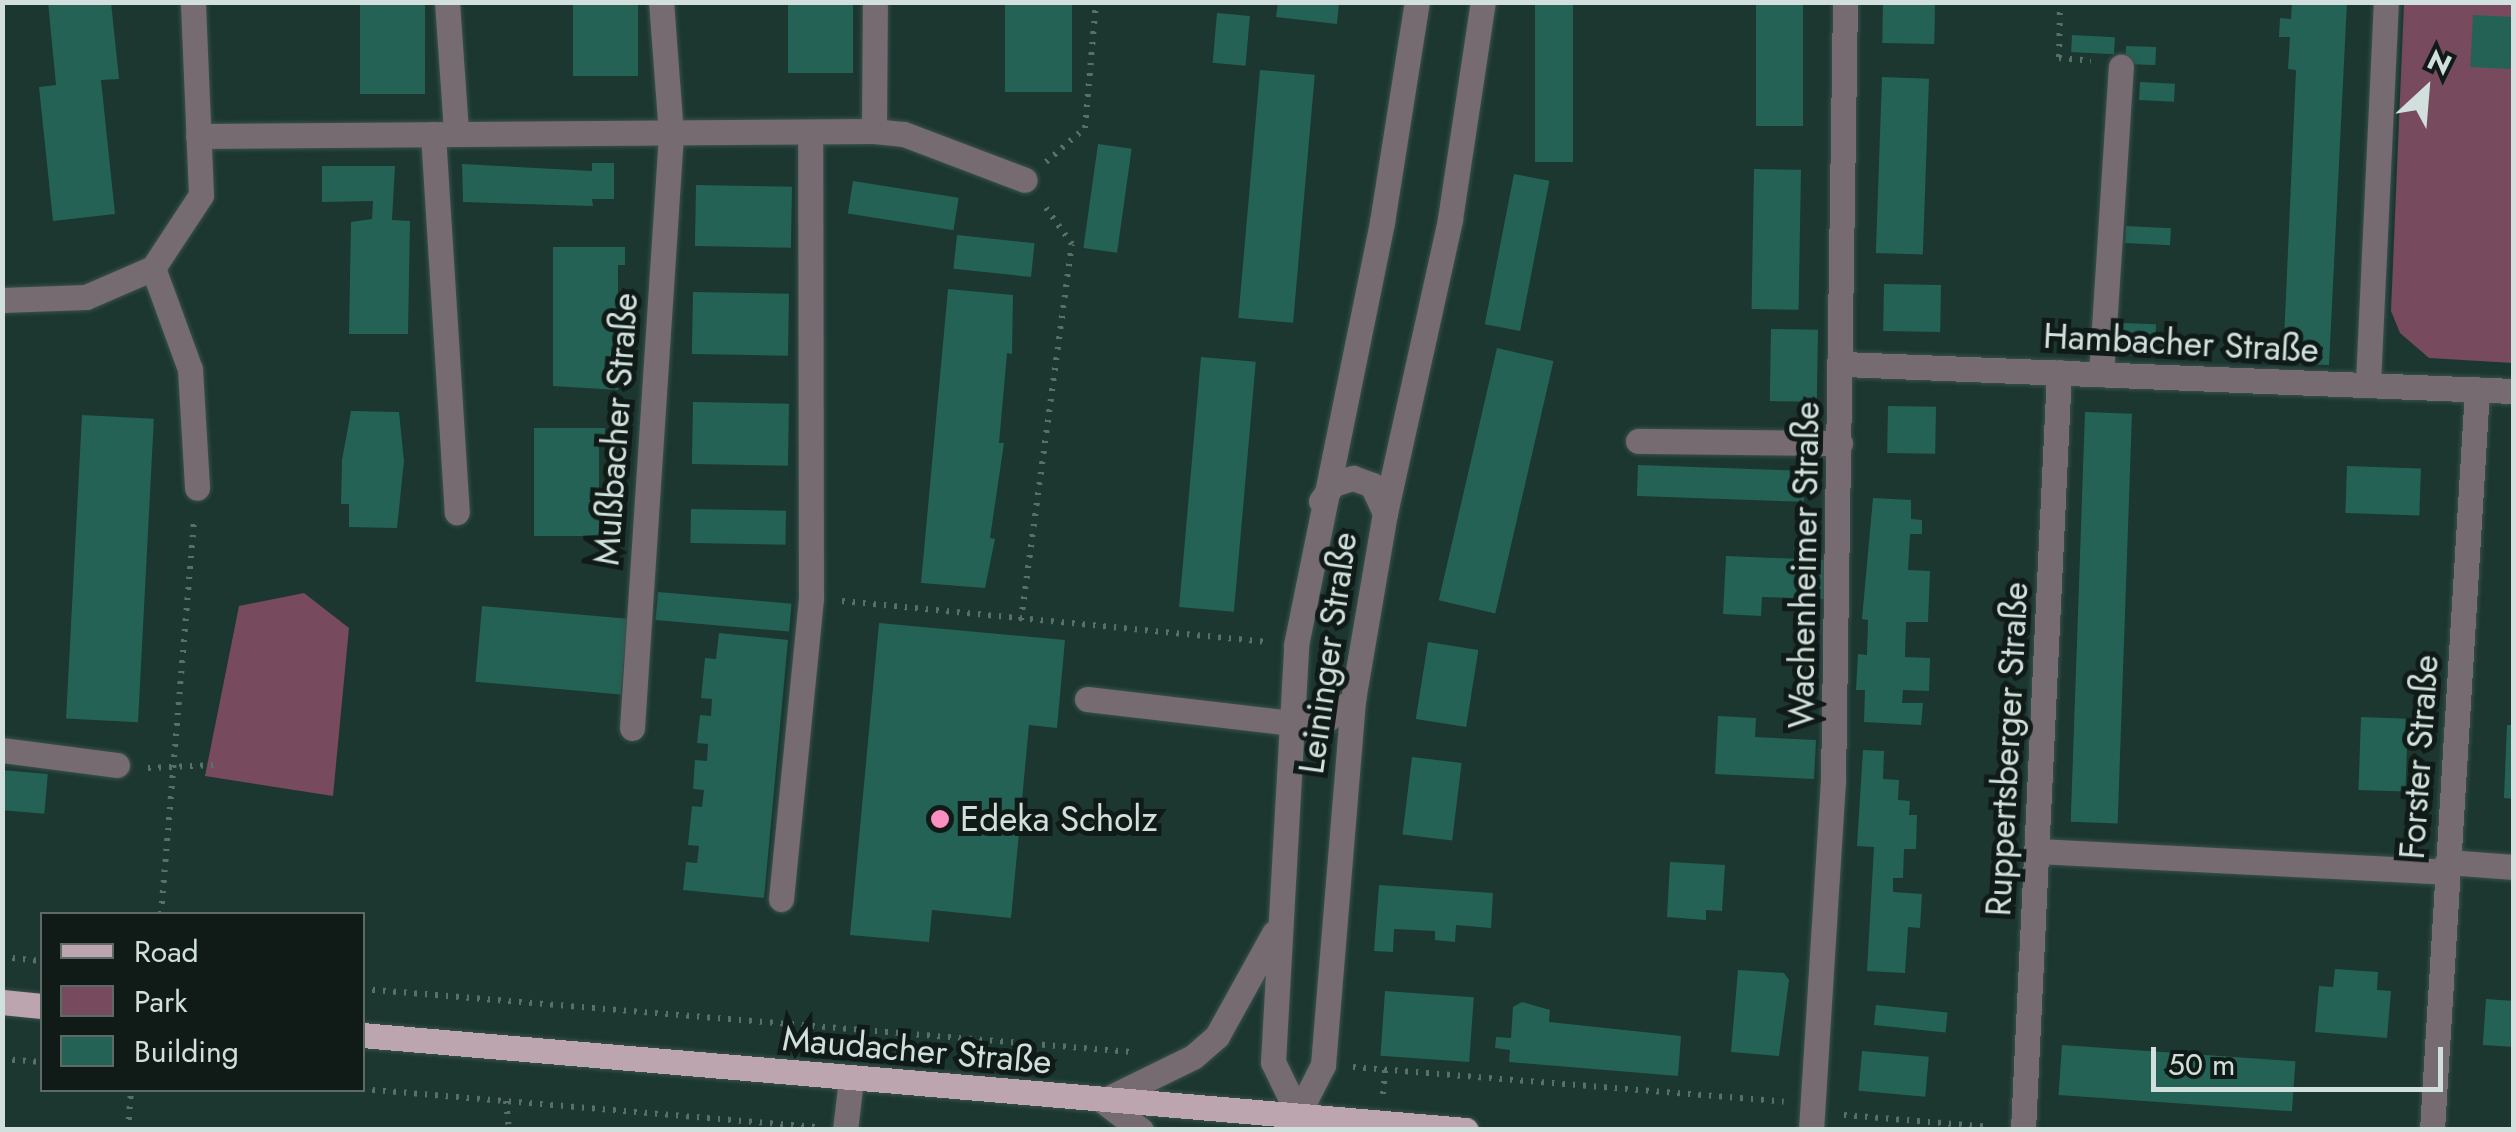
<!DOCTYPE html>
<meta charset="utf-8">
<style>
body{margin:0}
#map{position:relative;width:2516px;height:1132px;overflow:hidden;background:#1c3630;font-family:Jost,sans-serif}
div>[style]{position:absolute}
.green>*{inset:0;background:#774a5e}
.building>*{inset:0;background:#246256;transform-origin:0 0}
.path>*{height:6px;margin-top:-3px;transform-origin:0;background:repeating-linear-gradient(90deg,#596f6a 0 2.5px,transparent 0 10.5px)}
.roads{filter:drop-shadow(0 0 2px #39514c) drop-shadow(0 0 2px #39514c)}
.minor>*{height:25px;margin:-12.5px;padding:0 12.5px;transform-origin:12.5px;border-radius:12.5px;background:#766b70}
.major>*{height:25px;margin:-12.5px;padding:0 12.5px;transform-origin:12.5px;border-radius:12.5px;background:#bca5ae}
.dots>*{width:28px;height:28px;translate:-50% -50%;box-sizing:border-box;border:5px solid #101b18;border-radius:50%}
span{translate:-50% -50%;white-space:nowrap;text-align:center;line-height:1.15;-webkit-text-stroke:10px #101b18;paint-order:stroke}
.street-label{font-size:35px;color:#d1e0dc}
.poi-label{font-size:35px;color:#d1e0dc}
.left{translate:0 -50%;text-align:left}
.frame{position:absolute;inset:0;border:5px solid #d1e0dc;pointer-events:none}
.legend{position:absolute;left:40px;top:912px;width:325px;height:180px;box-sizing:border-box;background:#101b18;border:2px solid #5d6a66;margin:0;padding:12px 18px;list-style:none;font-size:30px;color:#d1e0dc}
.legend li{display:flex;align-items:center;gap:20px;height:50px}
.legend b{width:50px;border:2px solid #5d6a66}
.north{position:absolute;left:2376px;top:40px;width:100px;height:100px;-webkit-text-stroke:8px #101b18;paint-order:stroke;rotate:26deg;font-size:28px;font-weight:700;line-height:40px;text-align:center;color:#d1e0dc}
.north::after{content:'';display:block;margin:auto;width:35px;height:45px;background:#d1e0dc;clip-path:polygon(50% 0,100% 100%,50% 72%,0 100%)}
.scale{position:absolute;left:2151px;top:1047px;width:292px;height:45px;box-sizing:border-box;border:5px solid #d1e0dc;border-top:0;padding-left:12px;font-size:30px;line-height:35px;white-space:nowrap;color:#d1e0dc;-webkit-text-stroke:8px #101b18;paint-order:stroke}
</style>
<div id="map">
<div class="green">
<i style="clip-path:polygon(2404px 3px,2513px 3px,2513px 363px,2429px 358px,2400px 333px,2391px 311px)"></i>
<i style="clip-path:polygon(304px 593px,349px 628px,333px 796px,205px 776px,239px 606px)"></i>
</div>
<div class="building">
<i style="clip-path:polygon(48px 2px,111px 2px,119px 79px,101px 80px,115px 214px,53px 221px,39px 87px,56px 85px)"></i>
<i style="left:360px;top:2px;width:65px;height:92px"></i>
<i style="left:573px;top:2px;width:65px;height:74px"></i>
<i style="left:788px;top:2px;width:65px;height:71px"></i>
<i style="left:1005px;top:2px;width:67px;height:90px"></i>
<i style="clip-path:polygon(1278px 2px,1339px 2px,1337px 24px,1276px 17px)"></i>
<i style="left:1535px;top:2px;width:38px;height:160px"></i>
<i style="left:1756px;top:2px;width:47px;height:124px"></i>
<i style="left:1935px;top:2px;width:42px;height:52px;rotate:91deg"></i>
<i style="clip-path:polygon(2292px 2px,2347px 2px,2329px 365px,2283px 363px,2296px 70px,2288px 69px,2290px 37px,2279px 37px,2280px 18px,2291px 19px)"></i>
<i style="left:1217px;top:13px;width:33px;height:50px;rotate:5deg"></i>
<i style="left:2473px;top:15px;width:40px;height:52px;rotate:3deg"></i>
<i style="left:2072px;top:35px;width:43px;height:17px;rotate:3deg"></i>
<i style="left:2126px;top:46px;width:30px;height:18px;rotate:2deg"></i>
<i style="left:1260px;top:70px;width:55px;height:249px;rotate:5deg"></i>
<i style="left:1882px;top:77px;width:47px;height:176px;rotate:2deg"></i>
<i style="left:2140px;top:82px;width:35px;height:18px;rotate:3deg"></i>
<i style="left:1098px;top:144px;width:34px;height:105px;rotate:8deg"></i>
<i style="clip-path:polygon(592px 163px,614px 163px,614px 199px,592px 199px,593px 206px,463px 202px,462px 164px,592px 171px)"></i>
<i style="clip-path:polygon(322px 166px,395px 166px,392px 220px,410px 221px,408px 334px,349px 334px,351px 222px,372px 219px,373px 201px,322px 202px)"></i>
<i style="left:1754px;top:169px;width:47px;height:140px;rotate:1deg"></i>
<i style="left:1514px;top:174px;width:36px;height:153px;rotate:11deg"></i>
<i style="left:853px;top:181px;width:107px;height:33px;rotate:9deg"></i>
<i style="left:696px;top:185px;width:96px;height:61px;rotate:1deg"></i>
<i style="left:2126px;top:226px;width:45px;height:17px;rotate:3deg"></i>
<i style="left:957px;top:235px;width:78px;height:34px;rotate:6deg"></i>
<i style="clip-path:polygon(553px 247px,625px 247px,625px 265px,618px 265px,618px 390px,553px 386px)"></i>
<i style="left:1884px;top:284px;width:57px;height:47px;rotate:1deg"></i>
<i style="clip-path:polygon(948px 289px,1013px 295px,1012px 354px,1007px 353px,999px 443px,1004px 443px,990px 538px,995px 539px,985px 588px,921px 583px)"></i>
<i style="left:693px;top:292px;width:96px;height:62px;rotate:1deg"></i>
<i style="left:2123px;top:323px;width:33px;height:32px;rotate:2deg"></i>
<i style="left:1771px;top:329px;width:47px;height:72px;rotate:1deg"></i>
<i style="left:1497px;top:348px;width:58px;height:259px;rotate:13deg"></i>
<i style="left:1201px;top:357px;width:55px;height:251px;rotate:5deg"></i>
<i style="left:693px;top:402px;width:96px;height:62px;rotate:1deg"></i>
<i style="left:1888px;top:406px;width:48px;height:47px;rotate:1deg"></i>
<i style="clip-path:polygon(351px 411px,399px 412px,404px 461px,397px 528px,349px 527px,349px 504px,341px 504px,342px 460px)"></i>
<i style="left:2085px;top:412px;width:47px;height:410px;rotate:2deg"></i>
<i style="left:82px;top:415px;width:72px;height:304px;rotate:3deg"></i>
<i style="clip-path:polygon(534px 428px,605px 428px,605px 447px,599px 446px,599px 536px,534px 536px)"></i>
<i style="left:1638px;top:465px;width:167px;height:31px;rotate:2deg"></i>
<i style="left:2347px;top:466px;width:74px;height:47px;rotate:2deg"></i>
<i style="clip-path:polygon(1873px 498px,1911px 500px,1911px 519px,1922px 520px,1922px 534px,1910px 534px,1908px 570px,1930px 571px,1928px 622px,1906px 622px,1905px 657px,1930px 658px,1929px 691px,1903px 690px,1902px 703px,1923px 703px,1921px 725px,1864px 722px,1865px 690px,1856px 690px,1858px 654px,1867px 655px,1868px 620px,1862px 619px)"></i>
<i style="left:691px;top:509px;width:95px;height:34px;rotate:1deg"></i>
<i style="clip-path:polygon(1726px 556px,1825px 560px,1824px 599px,1762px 597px,1761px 616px,1723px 614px)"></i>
<i style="left:658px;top:592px;width:134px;height:28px;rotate:5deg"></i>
<i style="left:482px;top:606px;width:146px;height:76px;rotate:5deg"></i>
<i style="clip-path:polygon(879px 623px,1065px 640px,1057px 728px,1029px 725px,1011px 918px,932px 910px,929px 942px,850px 935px)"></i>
<i style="clip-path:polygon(719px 633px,788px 640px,764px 898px,683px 890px,686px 862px,697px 863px,699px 846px,688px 845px,692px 806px,702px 807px,704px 790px,693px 789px,695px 760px,707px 761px,708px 744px,697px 743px,700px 715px,711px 716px,712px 699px,701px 698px,705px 658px,716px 659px)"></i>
<i style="left:1428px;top:642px;width:51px;height:78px;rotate:9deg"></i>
<i style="clip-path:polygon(1718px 716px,1756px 718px,1755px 737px,1816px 740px,1814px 779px,1715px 774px)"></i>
<i style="left:2361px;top:717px;width:47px;height:73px;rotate:2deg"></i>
<i style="clip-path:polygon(2507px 725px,2514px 725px,2514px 799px,2504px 798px)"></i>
<i style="clip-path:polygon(1863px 750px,1884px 751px,1883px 779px,1899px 780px,1898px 800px,1910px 801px,1909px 815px,1917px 815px,1916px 849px,1904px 849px,1903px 878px,1893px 878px,1893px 892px,1922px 894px,1920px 928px,1908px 927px,1905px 973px,1867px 971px,1874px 847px,1857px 846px)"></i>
<i style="left:1412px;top:757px;width:50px;height:78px;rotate:7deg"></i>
<i style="left:2px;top:770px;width:46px;height:40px;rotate:5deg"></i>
<i style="clip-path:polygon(1670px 862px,1725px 865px,1722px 911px,1706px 910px,1706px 920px,1667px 917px)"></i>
<i style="clip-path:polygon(1379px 885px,1493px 893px,1491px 928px,1456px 925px,1455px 942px,1435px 940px,1435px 931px,1394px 929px,1393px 952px,1374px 951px)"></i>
<i style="clip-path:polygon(2335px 969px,2378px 972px,2377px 990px,2391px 991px,2387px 1038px,2315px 1032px,2319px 986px,2333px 987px)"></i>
<i style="clip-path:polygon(1738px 970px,1784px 973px,1789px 980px,1779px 1056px,1731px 1052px)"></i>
<i style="left:1385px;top:991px;width:89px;height:65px;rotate:4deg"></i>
<i style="left:2486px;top:999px;width:28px;height:46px;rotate:4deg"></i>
<i style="clip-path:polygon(1522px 1002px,1550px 1010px,1549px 1022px,1681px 1036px,1678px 1076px,1509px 1062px,1510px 1050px,1495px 1048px,1496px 1037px,1511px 1038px,1513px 1007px)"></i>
<i style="left:1876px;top:1005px;width:72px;height:20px;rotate:6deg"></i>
<i style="left:2062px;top:1045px;width:234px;height:50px;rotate:4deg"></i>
<i style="left:1862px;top:1051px;width:67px;height:40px;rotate:5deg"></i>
</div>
<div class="path">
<i style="left:2060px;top:2px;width:56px;rotate:91deg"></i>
<i style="left:2059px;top:58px;width:32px;rotate:5deg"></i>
<i style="left:1046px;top:162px;width:52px;rotate:-41.1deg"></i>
<i style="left:1085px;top:128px;width:126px;rotate:-85deg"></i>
<i style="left:842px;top:601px;width:428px;rotate:5.5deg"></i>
<i style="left:1021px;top:620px;width:379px;rotate:-82.3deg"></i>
<i style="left:1072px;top:244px;width:49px;rotate:-125.9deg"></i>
<i style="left:148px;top:768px;width:66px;rotate:-2.6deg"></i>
<i style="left:161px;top:914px;width:397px;rotate:-85.2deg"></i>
<i style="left:2px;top:957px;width:40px;rotate:5.7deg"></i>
<i style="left:362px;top:989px;width:772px;rotate:4.68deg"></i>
<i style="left:2px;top:1059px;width:40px;rotate:4.3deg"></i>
<i style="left:1353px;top:1067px;width:432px;rotate:4.6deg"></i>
<i style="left:362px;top:1089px;width:455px;rotate:4.8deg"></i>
<i style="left:1383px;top:1094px;width:24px;rotate:-85deg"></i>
<i style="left:506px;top:1101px;width:29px;rotate:84deg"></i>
<i style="left:1844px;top:1115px;width:147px;rotate:4.7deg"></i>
<i style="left:128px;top:1130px;width:40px;rotate:-85.7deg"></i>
</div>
<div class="roads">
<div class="minor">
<i style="left:447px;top:2px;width:130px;rotate:86deg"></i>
<i style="left:874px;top:131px;width:129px;rotate:-89.6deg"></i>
<i style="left:433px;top:134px;width:379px;rotate:86.4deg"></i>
<i style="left:198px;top:136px;width:676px;rotate:-0.42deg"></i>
<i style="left:874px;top:131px;width:30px;rotate:6deg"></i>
<i style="left:904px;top:134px;width:129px;rotate:20.8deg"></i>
<i style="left:153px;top:268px;width:87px;rotate:-56.7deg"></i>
<i style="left:201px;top:195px;width:193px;rotate:-92.4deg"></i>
<i style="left:153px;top:268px;width:108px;rotate:69.9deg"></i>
<i style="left:190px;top:369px;width:119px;rotate:86.6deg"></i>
<i style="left:2px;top:300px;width:84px;rotate:-2deg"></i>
<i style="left:86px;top:297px;width:73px;rotate:-23.4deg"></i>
<i style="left:1844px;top:364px;width:671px;rotate:2.31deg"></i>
<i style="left:2101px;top:374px;width:308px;rotate:-86.3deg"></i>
<i style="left:2368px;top:382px;width:380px;rotate:-87.3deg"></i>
<i style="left:1638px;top:441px;width:202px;rotate:0.6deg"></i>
<i style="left:1321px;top:501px;width:21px;rotate:-55deg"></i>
<i style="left:1333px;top:484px;width:21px;rotate:-17deg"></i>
<i style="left:1353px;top:478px;width:20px;rotate:20deg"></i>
<i style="left:1372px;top:485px;width:31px;rotate:65deg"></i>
<i style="left:1087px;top:699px;width:233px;rotate:6.7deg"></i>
<i style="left:1318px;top:726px;width:44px;rotate:-36.6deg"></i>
<i style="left:632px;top:728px;width:595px;rotate:-86.24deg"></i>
<i style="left:671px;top:134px;width:132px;rotate:-94.3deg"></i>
<i style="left:2px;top:750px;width:116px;rotate:7.4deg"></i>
<i style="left:2038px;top:851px;width:409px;rotate:2.9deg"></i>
<i style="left:2447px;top:862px;width:67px;rotate:4.3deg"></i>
<i style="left:781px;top:899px;width:302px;rotate:-84.3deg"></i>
<i style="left:811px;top:598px;width:466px;rotate:-90.1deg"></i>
<i style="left:1305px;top:1128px;width:73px;rotate:-115.9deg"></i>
<i style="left:1273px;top:1062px;width:418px;rotate:-86.8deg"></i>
<i style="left:1296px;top:645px;width:432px;rotate:-78.5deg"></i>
<i style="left:1382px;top:222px;width:223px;rotate:-81deg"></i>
<i style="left:845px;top:1130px;width:50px;rotate:-83.2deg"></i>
<i style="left:1141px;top:1130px;width:48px;rotate:-142.7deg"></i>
<i style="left:1103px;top:1101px;width:100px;rotate:-26.1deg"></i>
<i style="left:1193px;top:1057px;width:32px;rotate:-41deg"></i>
<i style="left:1217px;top:1036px;width:118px;rotate:-61deg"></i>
<i style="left:1290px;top:1130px;width:73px;rotate:-63.1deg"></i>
<i style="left:1323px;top:1065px;width:366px;rotate:-85.3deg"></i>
<i style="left:1353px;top:700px;width:190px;rotate:-80.3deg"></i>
<i style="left:1385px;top:513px;width:301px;rotate:-77.5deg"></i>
<i style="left:1450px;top:219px;width:219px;rotate:-81.4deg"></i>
<i style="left:1811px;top:1130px;width:349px;rotate:-86.4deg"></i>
<i style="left:1833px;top:782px;width:780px;rotate:-89.12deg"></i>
<i style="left:2023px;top:1130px;width:759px;rotate:-87.28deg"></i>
<i style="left:2432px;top:1130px;width:742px;rotate:-86.52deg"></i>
</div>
<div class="major">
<i style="left:2px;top:1002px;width:40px;rotate:5.7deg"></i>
<i style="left:362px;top:1035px;width:1108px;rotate:4.92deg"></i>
</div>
</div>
<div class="dots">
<i style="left:940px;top:819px;background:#fc8fc1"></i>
</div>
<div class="street-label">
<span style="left:2181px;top:343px;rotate:3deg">Hambacher Straße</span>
<span style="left:616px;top:429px;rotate:-86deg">Mußbacher Straße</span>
<span style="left:1804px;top:565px;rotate:-89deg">Wachenheimer Straße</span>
<span style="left:1328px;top:653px;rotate:-82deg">Leininger Straße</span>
<span style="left:2007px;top:749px;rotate:-87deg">Ruppertsberger Straße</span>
<span style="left:2419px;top:757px;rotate:-86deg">Forster Straße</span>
<span style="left:917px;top:1050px;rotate:5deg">Maudacher Straße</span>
</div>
<div class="poi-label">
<span class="left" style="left:960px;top:819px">Edeka Scholz</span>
</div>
<div class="frame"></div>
<ul class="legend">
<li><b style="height:12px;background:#bca5ae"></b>Road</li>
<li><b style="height:28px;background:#774a5e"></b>Park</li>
<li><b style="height:28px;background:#246256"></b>Building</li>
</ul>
<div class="north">N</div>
<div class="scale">50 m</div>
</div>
